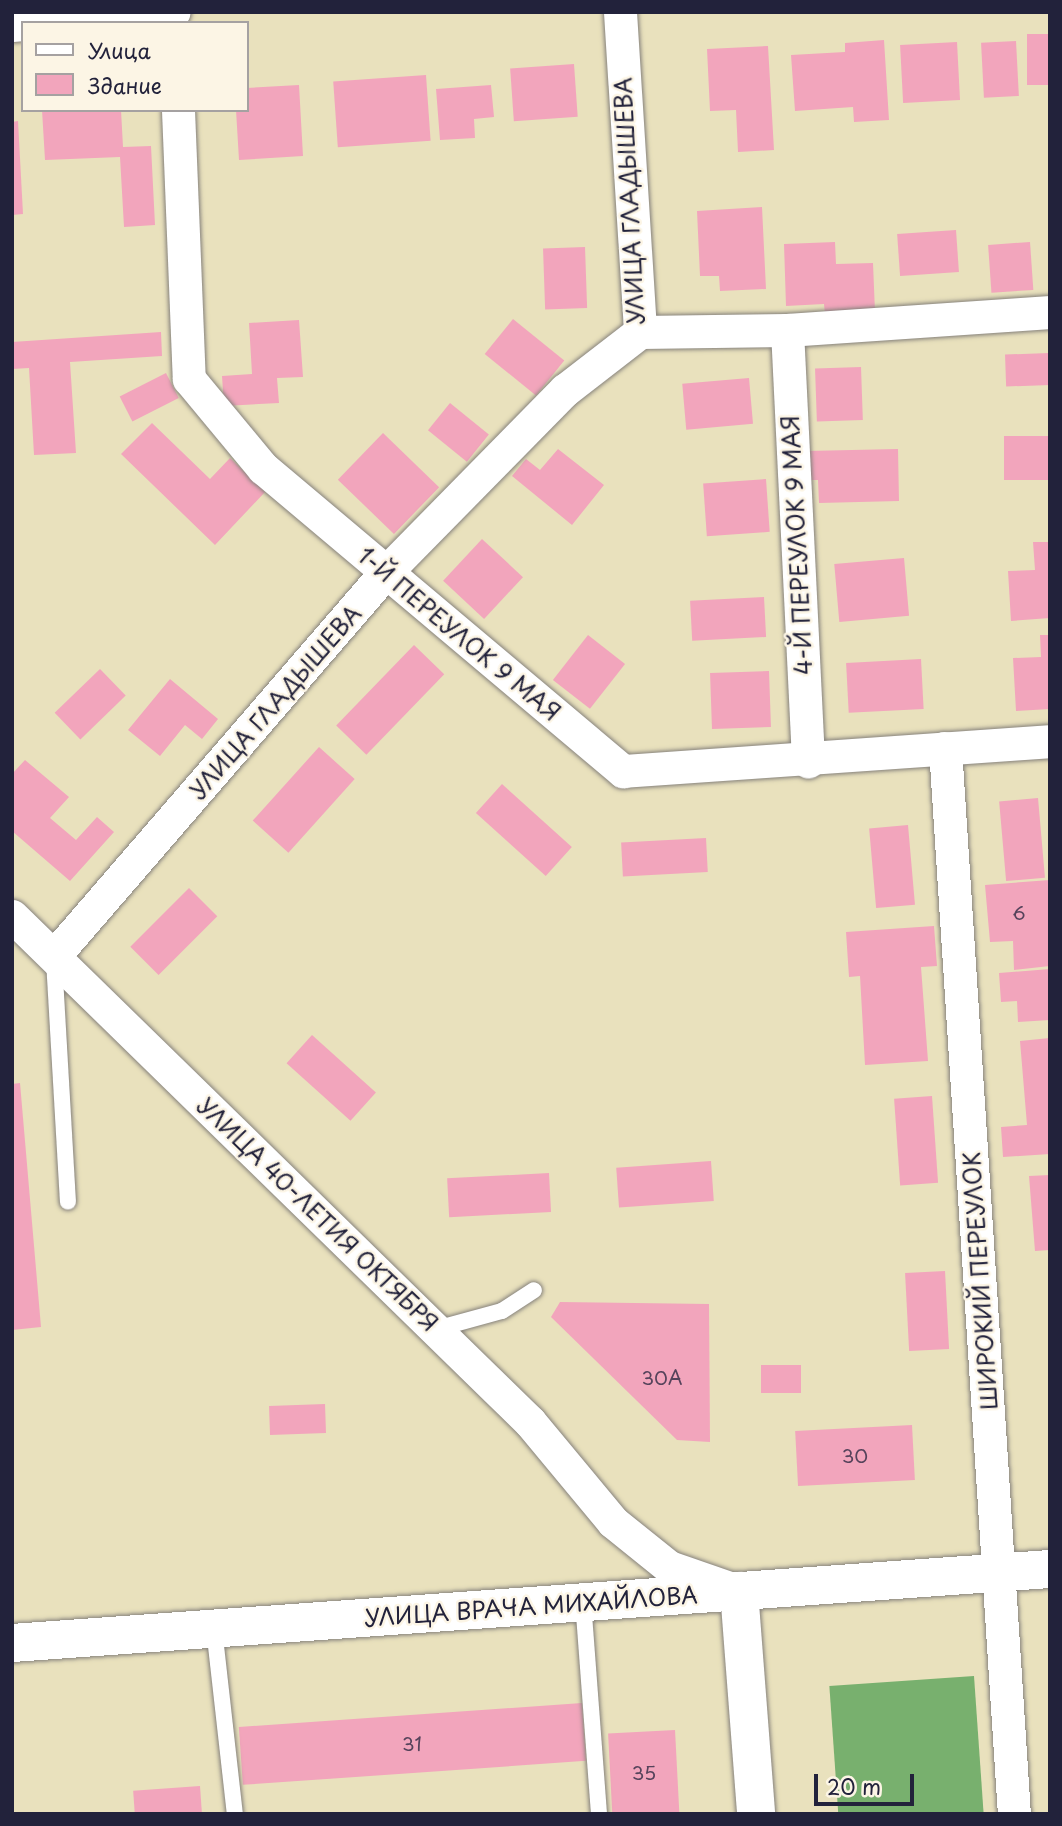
<!DOCTYPE html>
<meta charset="utf-8">
<style>
body{margin:0}
#map{position:relative;width:1062px;height:1826px;overflow:hidden;background:#e9e1bd;font-family:"Playpen Sans",sans-serif}
div>[style]{position:absolute}
.forest>*{inset:0;background:#78b06e;transform-origin:0 0}
.building>*{inset:0;background:#f2a5bc;transform-origin:0 0}
.roads{filter:drop-shadow(0 0 2px #86827c) drop-shadow(0 0 2px #86827c)}
.lane>*{height:16px;margin:-8px;padding:0 8px;transform-origin:8px;border-radius:8px;background:#fff}
.street>*{height:33px;margin:-16.5px;padding:0 16.5px;transform-origin:16.5px;border-radius:16.5px;background:#fff}
.secondary>*{height:38px;margin:-19px;padding:0 19px;transform-origin:19px;border-radius:19px;background:#fff}
span{translate:-50% -50%;white-space:nowrap;text-align:center;line-height:1.15;-webkit-text-stroke:5px #fcf5e5;paint-order:stroke}
.number-label{font-size:19px;color:#56435b}
.number-label span{-webkit-text-stroke-width:0}
.street-label{font-size:23px;color:#22223b}
.frame{position:absolute;inset:0;border:14px solid #22223b;pointer-events:none}
.legend{position:absolute;left:21px;top:21px;width:228px;height:91px;box-sizing:border-box;background:#fcf5e5;border:2px solid #a5a1a1;margin:0;padding:9px 12px;list-style:none;font-size:21px;color:#22223b}
.legend li{display:flex;align-items:center;gap:14px;height:35px}
.legend b{width:35px;border:2px solid #a5a1a1}
.scale{position:absolute;left:814px;top:1774px;width:100px;height:32px;box-sizing:border-box;border:4px solid #22223b;border-top:0;padding-left:9px;font-size:21px;line-height:24px;white-space:nowrap;color:#22223b;-webkit-text-stroke:5px #fcf5e5;paint-order:stroke}
</style>
<div id="map">
<div class="forest">
<i style="left:974px;top:1676px;width:138px;height:145px;rotate:86deg"></i>
</div>
<div class="building">
<i style="left:1027px;top:34px;width:23px;height:51px"></i>
<i style="clip-path:polygon(884px 40px,889px 120px,854px 122px,853px 107px,795px 111px,791px 55px,845px 52px,845px 43px)"></i>
<i style="left:1016px;top:41px;width:55px;height:35px;rotate:87deg"></i>
<i style="left:957px;top:42px;width:58px;height:57px;rotate:87deg"></i>
<i style="clip-path:polygon(768px 46px,774px 150px,738px 152px,736px 110px,710px 111px,707px 49px)"></i>
<i style="left:574px;top:64px;width:53px;height:64px;rotate:86deg"></i>
<i style="left:426px;top:75px;width:66px;height:93px;rotate:86deg"></i>
<i style="clip-path:polygon(299px 85px,303px 156px,239px 160px,236px 110px,247px 110px,247px 88px)"></i>
<i style="clip-path:polygon(491px 85px,494px 117px,474px 119px,475px 138px,440px 140px,436px 89px)"></i>
<i style="clip-path:polygon(42px 110px,121px 110px,123px 147px,151px 146px,155px 225px,124px 227px,120px 157px,45px 160px)"></i>
<i style="clip-path:polygon(18px 121px,23px 214px,12px 215px,12px 122px)"></i>
<i style="clip-path:polygon(762px 207px,766px 289px,720px 291px,719px 276px,700px 276px,697px 211px)"></i>
<i style="left:956px;top:230px;width:42px;height:59px;rotate:86deg"></i>
<i style="clip-path:polygon(835px 242px,836px 264px,873px 263px,875px 312px,825px 315px,824px 304px,786px 306px,784px 244px)"></i>
<i style="left:1030px;top:242px;width:48px;height:42px;rotate:86deg"></i>
<i style="left:585px;top:247px;width:61px;height:42px;rotate:88deg"></i>
<i style="left:513px;top:319px;width:66px;height:45px;rotate:39deg"></i>
<i style="clip-path:polygon(299px 320px,303px 377px,277px 378px,279px 403px,224px 406px,222px 376px,252px 374px,249px 323px)"></i>
<i style="clip-path:polygon(161px 332px,162px 356px,70px 362px,76px 453px,34px 455px,29px 368px,12px 369px,12px 342px)"></i>
<i style="left:1049px;top:353px;width:32px;height:44px;rotate:88deg"></i>
<i style="left:861px;top:367px;width:53px;height:46px;rotate:88deg"></i>
<i style="left:166px;top:373px;width:28px;height:52px;rotate:63deg"></i>
<i style="left:749px;top:378px;width:46px;height:67px;rotate:85deg"></i>
<i style="left:450px;top:403px;width:50px;height:35px;rotate:39deg"></i>
<i style="clip-path:polygon(152px 423px,210px 479px,230px 458px,265px 492px,215px 545px,121px 454px)"></i>
<i style="left:383px;top:433px;width:78px;height:65px;rotate:44deg"></i>
<i style="left:1050px;top:436px;width:44px;height:46px;rotate:90deg"></i>
<i style="clip-path:polygon(558px 449px,604px 485px,572px 525px,512px 476px,526px 459px,540px 470px)"></i>
<i style="clip-path:polygon(898px 449px,899px 501px,819px 503px,818px 480px,806px 480px,806px 451px)"></i>
<i style="left:766px;top:479px;width:53px;height:63px;rotate:86deg"></i>
<i style="left:482px;top:539px;width:56px;height:57px;rotate:43deg"></i>
<i style="clip-path:polygon(1033px 542px,1050px 542px,1050px 618px,1011px 621px,1008px 571px,1035px 570px)"></i>
<i style="left:904px;top:558px;width:58px;height:70px;rotate:85deg"></i>
<i style="left:764px;top:597px;width:40px;height:74px;rotate:87deg"></i>
<i style="left:588px;top:635px;width:47px;height:57px;rotate:38deg"></i>
<i style="clip-path:polygon(1040px 635px,1050px 635px,1050px 709px,1016px 711px,1013px 658px,1041px 657px)"></i>
<i style="left:414px;top:645px;width:42px;height:112px;rotate:44deg"></i>
<i style="left:921px;top:659px;width:50px;height:75px;rotate:87deg"></i>
<i style="left:100px;top:669px;width:37px;height:63px;rotate:46deg"></i>
<i style="left:769px;top:671px;width:56px;height:59px;rotate:88deg"></i>
<i style="clip-path:polygon(170px 679px,218px 719px,202px 739px,185px 725px,160px 756px,128px 730px)"></i>
<i style="left:319px;top:747px;width:48px;height:99px;rotate:42deg"></i>
<i style="clip-path:polygon(25px 760px,69px 797px,50px 818px,76px 840px,97px 817px,114px 832px,70px 881px,12px 831px,12px 774px)"></i>
<i style="left:502px;top:784px;width:94px;height:39px;rotate:42deg"></i>
<i style="left:1038px;top:798px;width:80px;height:39px;rotate:85deg"></i>
<i style="left:908px;top:825px;width:80px;height:39px;rotate:85deg"></i>
<i style="left:706px;top:838px;width:34px;height:85px;rotate:87deg"></i>
<i style="clip-path:polygon(1050px 880px,1050px 966px,1014px 970px,1013px 941px,990px 942px,985px 885px)"></i>
<i style="left:189px;top:888px;width:40px;height:83px;rotate:45deg"></i>
<i style="clip-path:polygon(934px 926px,937px 966px,921px 967px,928px 1061px,865px 1065px,860px 976px,849px 977px,846px 932px)"></i>
<i style="clip-path:polygon(1050px 969px,1050px 1020px,1018px 1022px,1017px 1001px,1001px 1002px,999px 973px)"></i>
<i style="left:312px;top:1035px;width:86px;height:38px;rotate:42deg"></i>
<i style="clip-path:polygon(1050px 1038px,1050px 1154px,1003px 1157px,1001px 1127px,1027px 1125px,1020px 1041px)"></i>
<i style="clip-path:polygon(20px 1083px,41px 1327px,12px 1330px,12px 1084px)"></i>
<i style="left:932px;top:1096px;width:87px;height:38px;rotate:86deg"></i>
<i style="left:711px;top:1161px;width:40px;height:95px;rotate:86deg"></i>
<i style="left:549px;top:1173px;width:39px;height:102px;rotate:87deg"></i>
<i style="clip-path:polygon(1050px 1175px,1050px 1250px,1035px 1251px,1029px 1176px)"></i>
<i style="left:945px;top:1271px;width:78px;height:40px;rotate:87deg"></i>
<i style="clip-path:polygon(560px 1302px,709px 1304px,710px 1442px,677px 1440px,551px 1317px)"></i>
<i style="left:761px;top:1365px;width:40px;height:28px"></i>
<i style="left:325px;top:1404px;width:29px;height:56px;rotate:88deg"></i>
<i style="left:912px;top:1425px;width:55px;height:117px;rotate:87deg"></i>
<i style="left:582px;top:1703px;width:58px;height:344px;rotate:86deg"></i>
<i style="left:675px;top:1730px;width:84px;height:67px;rotate:87deg"></i>
<i style="left:200px;top:1786px;width:28px;height:67px;rotate:86deg"></i>
</div>
<div class="roads">
<div class="lane">
<i style="left:54px;top:960px;width:242px;rotate:86.7deg"></i>
<i style="left:436px;top:1329px;width:68px;rotate:-15.3deg"></i>
<i style="left:502px;top:1311px;width:38px;rotate:-33deg"></i>
<i style="left:583px;top:1601px;width:214px;rotate:85.7deg"></i>
<i style="left:214px;top:1628px;width:187px;rotate:83.6deg"></i>
</div>
<div class="street">
<i style="left:620px;top:12px;width:321px;rotate:86.4deg"></i>
<i style="left:42px;top:23px;width:132px;rotate:-4.8deg"></i>
<i style="left:12px;top:25px;width:11px;rotate:-5deg"></i>
<i style="left:178px;top:110px;width:269px;rotate:87.7deg"></i>
<i style="left:189px;top:379px;width:116px;rotate:50.3deg"></i>
<i style="left:263px;top:468px;width:471px;rotate:40.1deg"></i>
<i style="left:623px;top:771px;width:428px;rotate:-4deg"></i>
<i style="left:787px;top:330px;width:432px;rotate:87.2deg"></i>
<i style="left:640px;top:332px;width:147px;rotate:-0.8deg"></i>
<i style="left:787px;top:330px;width:264px;rotate:-3.9deg"></i>
<i style="left:945px;top:748px;width:1068px;rotate:86.3deg"></i>
<i style="left:12px;top:916px;width:724px;rotate:44.33deg"></i>
<i style="left:530px;top:1422px;width:130px;rotate:50.3deg"></i>
<i style="left:613px;top:1522px;width:72px;rotate:38.8deg"></i>
<i style="left:669px;top:1567px;width:70px;rotate:19.2deg"></i>
<i style="left:54px;top:956px;width:506px;rotate:-49.17deg"></i>
<i style="left:385px;top:573px;width:257px;rotate:-45.5deg"></i>
<i style="left:565px;top:390px;width:95px;rotate:-37.7deg"></i>
</div>
<div class="secondary">
<i style="left:739px;top:1591px;width:224px;rotate:85.6deg"></i>
<i style="left:12px;top:1643px;width:1041px;rotate:-4.08deg"></i>
</div>
</div>
<div class="number-label">
<span style="left:1019px;top:913px">6</span>
<span style="left:662px;top:1378px">30А</span>
<span style="left:855px;top:1456px">30</span>
<span style="left:412px;top:1744px">31</span>
<span style="left:644px;top:1773px">35</span>
</div>
<div class="street-label">
<span style="left:629px;top:201px;rotate:-93deg">УЛИЦА ГЛАДЫШЕВА</span>
<span style="left:797px;top:545px;rotate:-93deg">4-Й ПЕРЕУЛОК 9 МАЯ</span>
<span style="left:459px;top:634px;rotate:40deg">1-Й ПЕРЕУЛОК 9 МАЯ</span>
<span style="left:275px;top:702px;rotate:-49deg">УЛИЦА ГЛАДЫШЕВА</span>
<span style="left:318px;top:1214px;rotate:44deg">УЛИЦА 40-ЛЕТИЯ ОКТЯБРЯ</span>
<span style="left:980px;top:1281px;rotate:-94deg">ШИРОКИЙ ПЕРЕУЛОК</span>
<span style="left:531px;top:1606px;rotate:-4deg">УЛИЦА ВРАЧА МИХАЙЛОВА</span>
</div>
<div class="frame"></div>
<ul class="legend">
<li><b style="height:9px;background:#fff"></b>Улица</li>
<li><b style="height:19px;background:#f2a5bc"></b>Здание</li>
</ul>
<div class="scale">20 m</div>
</div>
